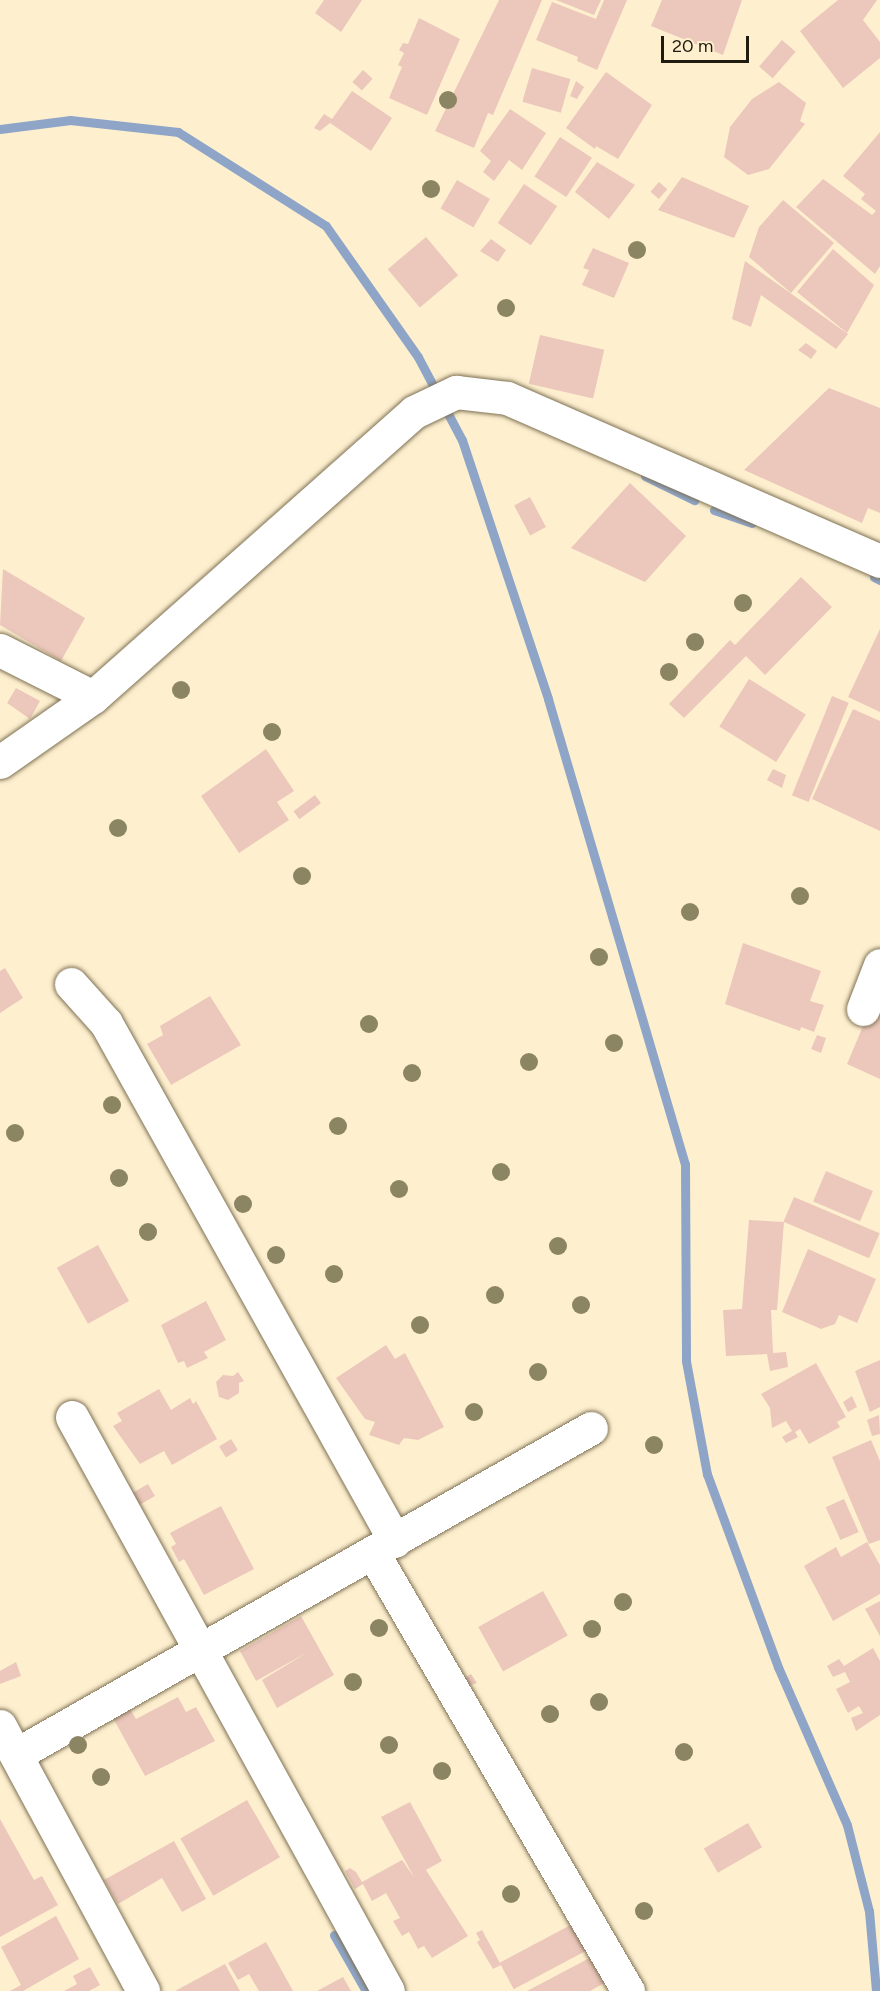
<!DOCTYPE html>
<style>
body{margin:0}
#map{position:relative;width:880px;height:1991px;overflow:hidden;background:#fef0cf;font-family:Figtree,sans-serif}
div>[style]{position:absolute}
.stream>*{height:9px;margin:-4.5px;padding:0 4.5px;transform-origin:4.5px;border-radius:4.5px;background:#8fa5c8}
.building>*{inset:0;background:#ecc7bb;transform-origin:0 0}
.roads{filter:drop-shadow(0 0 2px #7e7154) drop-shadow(0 0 2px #7e7154)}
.street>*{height:33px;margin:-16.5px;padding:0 16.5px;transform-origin:16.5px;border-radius:16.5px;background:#fff}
.trees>*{width:18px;height:18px;margin:-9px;border-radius:50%;background:#8c8564}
span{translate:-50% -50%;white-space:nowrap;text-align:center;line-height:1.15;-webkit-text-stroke:4.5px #fef0cf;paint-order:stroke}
.scale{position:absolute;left:661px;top:36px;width:88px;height:27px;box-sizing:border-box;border:3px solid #201b0f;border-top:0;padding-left:8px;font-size:18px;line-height:21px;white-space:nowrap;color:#201b0f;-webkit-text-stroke:4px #fef0cf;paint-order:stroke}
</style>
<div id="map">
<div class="stream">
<i style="left:0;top:129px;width:71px;rotate:-7.3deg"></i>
<i style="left:70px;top:120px;width:109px;rotate:6.3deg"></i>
<i style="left:178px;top:132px;width:175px;rotate:32.4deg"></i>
<i style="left:326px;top:226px;width:160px;rotate:54.9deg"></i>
<i style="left:418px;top:357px;width:94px;rotate:62.1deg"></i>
<i style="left:462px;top:440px;width:273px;rotate:71.6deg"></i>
<i style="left:548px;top:699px;width:485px;rotate:73.6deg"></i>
<i style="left:685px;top:1164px;width:197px;rotate:89.7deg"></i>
<i style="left:686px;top:1361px;width:115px;rotate:79.5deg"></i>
<i style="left:707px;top:1474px;width:206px;rotate:69.8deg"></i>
<i style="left:778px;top:1667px;width:172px;rotate:66.4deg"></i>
<i style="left:847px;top:1825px;width:89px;rotate:75.7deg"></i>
<i style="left:869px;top:1911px;width:80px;rotate:85deg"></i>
<i style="left:645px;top:476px;width:55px;rotate:26.1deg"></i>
<i style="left:714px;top:510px;width:40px;rotate:18.9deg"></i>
<i style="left:874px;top:577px;width:7px;rotate:27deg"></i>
<i style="left:334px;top:1935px;width:64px;rotate:60.3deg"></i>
</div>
<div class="building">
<i style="clip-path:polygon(324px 0,362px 0,341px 32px,315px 13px)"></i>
<i style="clip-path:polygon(499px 0,542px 0,493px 115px,488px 113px,474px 148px,435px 131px)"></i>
<i style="clip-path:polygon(556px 0,601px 0,594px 15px)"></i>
<i style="clip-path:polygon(604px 0,627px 0,597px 70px,577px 61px,578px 57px,536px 40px,552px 2px,596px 19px)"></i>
<i style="clip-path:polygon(662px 0,742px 0,723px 55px,651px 26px)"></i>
<i style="clip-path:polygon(838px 0,877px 0,863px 20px,880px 42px,880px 58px,843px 88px,800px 31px)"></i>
<i style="clip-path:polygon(419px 18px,460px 39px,427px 115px,389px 98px,402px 67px,398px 65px,404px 53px,399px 50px,403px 43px,408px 44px)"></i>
<i style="left:782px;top:40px;width:18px;height:35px;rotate:41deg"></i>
<i style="left:532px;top:68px;width:40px;height:35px;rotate:16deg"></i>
<i style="left:363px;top:70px;width:13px;height:16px;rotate:42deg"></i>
<i style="clip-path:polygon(606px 72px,652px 105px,618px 159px,596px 146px,595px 149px,566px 128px)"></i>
<i style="clip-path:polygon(576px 81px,584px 87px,577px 99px,570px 96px)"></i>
<i style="clip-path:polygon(779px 82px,806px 103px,800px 121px,805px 124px,769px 169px,748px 175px,724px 157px,730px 127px,752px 99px)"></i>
<i style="clip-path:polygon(352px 91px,392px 118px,371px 151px,330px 123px,320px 131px,314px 128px,324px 114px,332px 119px)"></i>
<i style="clip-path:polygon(510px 109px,546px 133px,522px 170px,509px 160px,494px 181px,483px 172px,491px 161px,480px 151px)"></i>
<i style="clip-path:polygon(880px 132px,880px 266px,875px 274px,796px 207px,823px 179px,872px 215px,876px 211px,861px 199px,865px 194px,843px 176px)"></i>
<i style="left:560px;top:137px;width:38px;height:47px;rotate:33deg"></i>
<i style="clip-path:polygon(597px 162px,635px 185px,609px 219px,575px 192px)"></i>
<i style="clip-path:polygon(682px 177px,749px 206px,734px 238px,658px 210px)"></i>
<i style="left:457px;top:180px;width:38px;height:33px;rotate:30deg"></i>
<i style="left:659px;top:182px;width:11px;height:13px;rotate:41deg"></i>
<i style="left:524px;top:184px;width:40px;height:47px;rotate:34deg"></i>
<i style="clip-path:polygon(783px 200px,834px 243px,791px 293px,749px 257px,759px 227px)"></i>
<i style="left:426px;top:237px;width:50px;height:50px;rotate:50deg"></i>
<i style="clip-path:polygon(491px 239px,506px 250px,498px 262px,480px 251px)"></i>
<i style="clip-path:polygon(593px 248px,629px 263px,614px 298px,582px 285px,589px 270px,583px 268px)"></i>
<i style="clip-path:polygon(833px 249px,874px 285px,847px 333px,797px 292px)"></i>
<i style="clip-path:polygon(745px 261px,848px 334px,836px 349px,761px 295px,751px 327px,732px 319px)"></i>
<i style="left:540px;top:335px;width:66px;height:50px;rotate:13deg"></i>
<i style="clip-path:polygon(806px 343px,817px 351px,811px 359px,798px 350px)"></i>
<i style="clip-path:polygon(829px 388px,880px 408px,880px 513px,868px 508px,862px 523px,744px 470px)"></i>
<i style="clip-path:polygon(630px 483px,686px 536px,645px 582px,571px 548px)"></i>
<i style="left:530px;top:497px;width:34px;height:18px;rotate:62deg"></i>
<i style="clip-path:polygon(3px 569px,85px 618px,61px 661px,0 625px)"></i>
<i style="clip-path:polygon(801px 577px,832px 607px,765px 675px,746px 656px,684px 718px,669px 704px,730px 640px,735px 645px)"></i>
<i style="clip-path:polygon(880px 629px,880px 712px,848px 697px)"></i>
<i style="left:749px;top:679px;width:67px;height:56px;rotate:32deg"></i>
<i style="clip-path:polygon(16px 688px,40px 701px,30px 719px,7px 703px)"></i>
<i style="left:832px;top:696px;width:18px;height:107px;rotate:22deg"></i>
<i style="clip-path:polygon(853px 709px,880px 721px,880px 831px,812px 799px)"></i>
<i style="clip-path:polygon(266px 749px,294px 791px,277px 802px,289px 820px,239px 853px,201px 796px)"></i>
<i style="clip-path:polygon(773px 769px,786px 775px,782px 788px,767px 780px)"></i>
<i style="left:315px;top:795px;width:10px;height:27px;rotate:53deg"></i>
<i style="clip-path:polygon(743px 943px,821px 971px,810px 1001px,824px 1005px,814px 1032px,801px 1027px,800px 1031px,725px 1004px)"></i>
<i style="clip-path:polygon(5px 968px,23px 998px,0 1013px,0 971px)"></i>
<i style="clip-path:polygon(880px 986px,880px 1079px,847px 1064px)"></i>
<i style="clip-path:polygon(210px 996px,241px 1045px,171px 1085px,147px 1044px,163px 1035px,160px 1026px)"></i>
<i style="clip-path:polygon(817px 1035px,826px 1038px,821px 1053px,811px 1049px)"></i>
<i style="left:826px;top:1171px;width:51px;height:33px;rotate:23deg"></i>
<i style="left:794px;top:1197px;width:93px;height:27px;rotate:23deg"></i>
<i style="clip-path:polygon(749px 1220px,784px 1222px,777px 1310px,771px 1310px,773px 1353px,786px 1352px,788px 1367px,770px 1371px,767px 1354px,726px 1356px,723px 1310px,742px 1309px)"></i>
<i style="left:98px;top:1245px;width:64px;height:47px;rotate:61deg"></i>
<i style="clip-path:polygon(808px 1249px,876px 1279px,857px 1323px,839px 1315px,835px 1324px,821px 1329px,782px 1312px)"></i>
<i style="clip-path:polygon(206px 1301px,226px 1340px,204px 1352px,208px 1358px,187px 1368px,184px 1361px,178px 1363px,161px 1325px)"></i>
<i style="clip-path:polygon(386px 1345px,395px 1359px,405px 1353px,444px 1427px,418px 1440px,404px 1438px,399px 1445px,369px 1435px,375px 1422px,365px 1419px,336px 1378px)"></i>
<i style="clip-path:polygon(880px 1360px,880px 1407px,870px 1412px,855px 1371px)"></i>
<i style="clip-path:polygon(816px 1363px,846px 1417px,837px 1422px,840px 1427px,809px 1444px,800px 1429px,795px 1432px,798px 1437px,786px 1443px,782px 1437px,792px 1431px,786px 1421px,772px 1428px,770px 1408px,761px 1394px)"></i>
<i style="clip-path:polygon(238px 1372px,244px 1381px,239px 1383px,239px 1393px,228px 1400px,219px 1397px,216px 1382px,223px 1375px,233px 1376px)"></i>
<i style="clip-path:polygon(159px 1389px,171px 1410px,190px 1398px,193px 1404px,196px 1401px,217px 1439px,172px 1465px,164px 1451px,140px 1464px,113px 1426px,122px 1421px,117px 1413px)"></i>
<i style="clip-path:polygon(852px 1396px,857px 1407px,848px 1412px,843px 1402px)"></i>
<i style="clip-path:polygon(879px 1415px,880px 1434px,872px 1436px,867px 1420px)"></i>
<i style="left:231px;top:1439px;width:13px;height:14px;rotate:58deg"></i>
<i style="clip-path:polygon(871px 1440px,880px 1461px,880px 1540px,869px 1544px,832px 1457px)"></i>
<i style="left:148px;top:1484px;width:14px;height:19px;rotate:60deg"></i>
<i style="left:844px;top:1499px;width:36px;height:20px;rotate:66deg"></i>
<i style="clip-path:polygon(221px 1506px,254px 1569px,204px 1595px,184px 1559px,179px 1562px,171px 1547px,176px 1544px,170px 1533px)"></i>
<i style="clip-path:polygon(867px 1542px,880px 1565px,880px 1594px,833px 1621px,804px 1566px,836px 1547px,841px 1557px)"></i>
<i style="left:543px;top:1591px;width:51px;height:74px;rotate:61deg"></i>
<i style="clip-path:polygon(880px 1601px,880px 1636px,865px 1609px)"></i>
<i style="clip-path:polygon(301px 1616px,334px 1675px,277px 1708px,262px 1680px,308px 1652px,256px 1681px,240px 1651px)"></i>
<i style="clip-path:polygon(873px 1648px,880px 1661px,880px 1715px,856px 1731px,851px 1718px,863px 1713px,859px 1706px,848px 1713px,836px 1689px,850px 1682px,845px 1672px,833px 1677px,827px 1666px,839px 1659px,844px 1666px)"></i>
<i style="clip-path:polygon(16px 1662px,21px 1676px,0 1684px,0 1671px)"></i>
<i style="clip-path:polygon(471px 1674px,477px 1683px,468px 1686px,463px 1679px)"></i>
<i style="clip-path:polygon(178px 1697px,186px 1712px,196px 1707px,215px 1741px,145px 1776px,113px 1718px,130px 1709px,136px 1719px)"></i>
<i style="left:247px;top:1800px;width:66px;height:77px;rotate:60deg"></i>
<i style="clip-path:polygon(410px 1802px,442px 1861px,426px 1870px,468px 1936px,432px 1958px,424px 1946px,418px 1949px,409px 1932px,402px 1936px,393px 1921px,400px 1918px,386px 1893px,372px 1901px,363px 1884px,355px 1889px,345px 1871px,350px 1868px,356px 1872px,362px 1882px,402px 1860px,414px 1877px,381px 1817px)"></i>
<i style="clip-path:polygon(0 1819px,34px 1880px,42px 1876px,58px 1905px,0 1937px)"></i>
<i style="left:748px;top:1823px;width:28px;height:51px;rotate:60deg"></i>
<i style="clip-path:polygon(174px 1841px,206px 1899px,182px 1912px,162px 1878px,118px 1904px,104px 1880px)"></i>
<i style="clip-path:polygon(56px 1916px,79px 1959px,23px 1991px,10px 1991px,21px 1985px,1px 1947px)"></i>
<i style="left:580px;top:1920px;width:30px;height:91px;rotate:62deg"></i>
<i style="clip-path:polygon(482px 1930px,501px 1965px,493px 1969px,477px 1942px,480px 1940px,476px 1933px)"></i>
<i style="clip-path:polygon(266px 1942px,293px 1991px,259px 1991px,249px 1974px,238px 1980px,228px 1963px)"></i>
<i style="clip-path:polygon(599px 1953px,612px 1979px,590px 1991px,527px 1991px)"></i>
<i style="clip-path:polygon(225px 1964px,240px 1991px,175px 1991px)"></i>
<i style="clip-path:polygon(90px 1967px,100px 1985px,89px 1991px,64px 1991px,77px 1984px,73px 1976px)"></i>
<i style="clip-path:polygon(343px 1977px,351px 1991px,317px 1991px)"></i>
</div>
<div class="roads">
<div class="street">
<i style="left:0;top:650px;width:104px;rotate:26.8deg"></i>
<i style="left:0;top:762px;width:113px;rotate:-35deg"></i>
<i style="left:93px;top:697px;width:429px;rotate:-41.6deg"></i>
<i style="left:414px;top:412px;width:47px;rotate:-25.5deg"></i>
<i style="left:456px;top:392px;width:51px;rotate:6.7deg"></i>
<i style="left:507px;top:398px;width:407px;rotate:23.6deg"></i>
<i style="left:71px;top:984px;width:52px;rotate:48.1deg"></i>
<i style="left:106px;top:1023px;width:593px;rotate:60.84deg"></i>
<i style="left:863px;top:1009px;width:47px;rotate:-68.9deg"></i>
<i style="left:72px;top:1417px;width:655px;rotate:61.17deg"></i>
<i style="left:373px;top:1553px;width:507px;rotate:59.79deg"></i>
<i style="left:0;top:1726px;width:301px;rotate:61.6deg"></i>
<i style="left:17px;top:1754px;width:660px;rotate:-29.59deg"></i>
</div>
</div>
<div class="trees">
<i style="left:448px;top:100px"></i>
<i style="left:431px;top:189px"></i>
<i style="left:637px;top:250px"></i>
<i style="left:506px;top:308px"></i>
<i style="left:743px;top:603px"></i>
<i style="left:695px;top:642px"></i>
<i style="left:669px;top:672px"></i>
<i style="left:181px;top:690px"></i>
<i style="left:272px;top:732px"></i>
<i style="left:118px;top:828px"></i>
<i style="left:302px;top:876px"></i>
<i style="left:800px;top:896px"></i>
<i style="left:690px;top:912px"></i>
<i style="left:599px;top:957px"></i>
<i style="left:369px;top:1024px"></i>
<i style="left:614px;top:1043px"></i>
<i style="left:529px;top:1062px"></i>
<i style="left:412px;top:1073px"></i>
<i style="left:112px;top:1105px"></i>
<i style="left:338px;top:1126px"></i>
<i style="left:15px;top:1133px"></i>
<i style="left:501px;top:1172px"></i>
<i style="left:119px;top:1178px"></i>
<i style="left:399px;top:1189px"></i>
<i style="left:243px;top:1204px"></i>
<i style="left:148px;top:1232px"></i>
<i style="left:558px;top:1246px"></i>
<i style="left:276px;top:1255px"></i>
<i style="left:334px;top:1274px"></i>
<i style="left:495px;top:1295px"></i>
<i style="left:581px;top:1305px"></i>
<i style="left:420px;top:1325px"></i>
<i style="left:538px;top:1372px"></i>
<i style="left:474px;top:1412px"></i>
<i style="left:654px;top:1445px"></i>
<i style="left:623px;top:1602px"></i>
<i style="left:379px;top:1628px"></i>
<i style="left:592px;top:1629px"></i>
<i style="left:353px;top:1682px"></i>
<i style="left:599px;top:1702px"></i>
<i style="left:550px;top:1714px"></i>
<i style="left:78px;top:1745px"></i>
<i style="left:389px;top:1745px"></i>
<i style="left:684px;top:1752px"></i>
<i style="left:442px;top:1771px"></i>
<i style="left:101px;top:1777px"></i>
<i style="left:511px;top:1894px"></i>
<i style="left:644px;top:1911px"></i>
</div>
<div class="scale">20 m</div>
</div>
